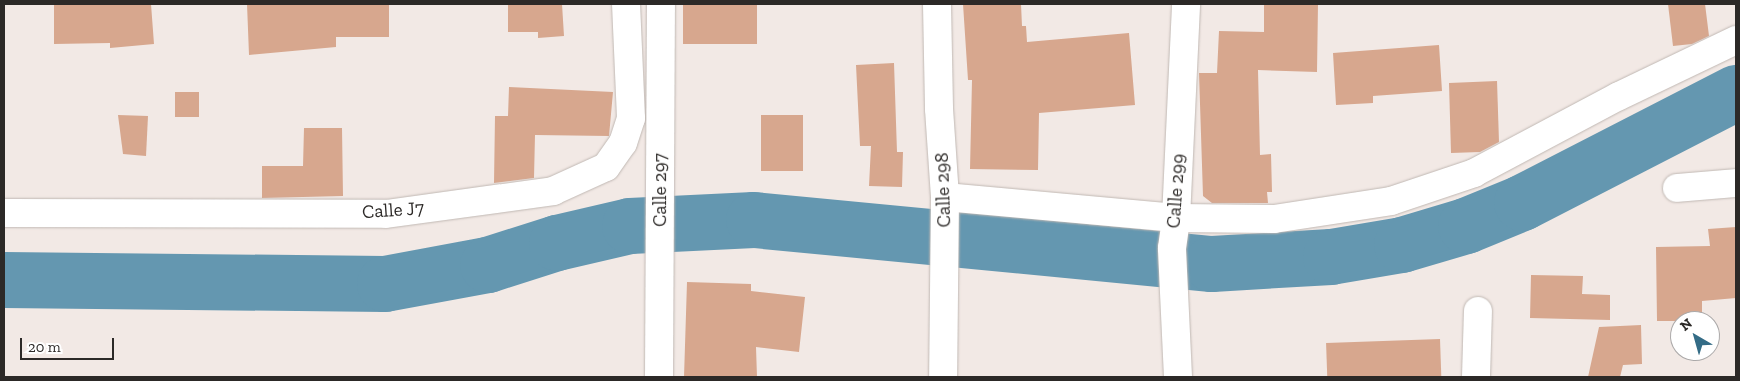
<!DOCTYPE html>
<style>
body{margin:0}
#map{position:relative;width:1740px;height:381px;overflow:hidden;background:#f2e9e5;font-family:"Zilla Slab",serif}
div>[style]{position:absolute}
.river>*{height:56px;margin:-28px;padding:0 28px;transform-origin:28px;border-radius:28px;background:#6497b0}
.building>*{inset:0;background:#d7a78e;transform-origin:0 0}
.roads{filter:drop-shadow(0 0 1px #c0b8b3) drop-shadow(0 0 1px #c0b8b3)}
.minor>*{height:28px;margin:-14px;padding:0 14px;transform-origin:14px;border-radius:14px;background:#fff}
span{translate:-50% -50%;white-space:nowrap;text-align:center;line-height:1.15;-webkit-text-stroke:4px #fff;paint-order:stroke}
.street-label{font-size:19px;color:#2c2927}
.frame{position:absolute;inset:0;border:5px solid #2c2927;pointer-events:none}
.north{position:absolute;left:1670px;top:311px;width:50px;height:50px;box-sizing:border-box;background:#fff;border:1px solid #aba9a9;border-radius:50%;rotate:322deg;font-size:14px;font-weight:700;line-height:20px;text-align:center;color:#2c2927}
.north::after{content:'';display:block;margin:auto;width:18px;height:22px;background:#346c86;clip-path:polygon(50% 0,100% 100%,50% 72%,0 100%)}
.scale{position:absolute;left:20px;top:338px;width:94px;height:22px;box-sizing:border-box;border:2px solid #2c2927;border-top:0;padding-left:6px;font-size:15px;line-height:18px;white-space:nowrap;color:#2c2927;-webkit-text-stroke:4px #fff;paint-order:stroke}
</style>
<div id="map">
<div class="river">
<i style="left:4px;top:280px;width:381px;rotate:0.6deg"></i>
<i style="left:385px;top:284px;width:105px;rotate:-10.5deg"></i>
<i style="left:488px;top:265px;width:72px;rotate:-17.7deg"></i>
<i style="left:557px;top:243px;width:75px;rotate:-13.1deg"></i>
<i style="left:630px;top:226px;width:124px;rotate:-2.8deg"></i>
<i style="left:754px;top:220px;width:460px;rotate:5.5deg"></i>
<i style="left:1212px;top:264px;width:119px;rotate:-3.4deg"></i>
<i style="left:1331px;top:257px;width:72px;rotate:-9.6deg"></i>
<i style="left:1402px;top:245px;width:67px;rotate:-16.5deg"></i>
<i style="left:1466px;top:226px;width:61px;rotate:-22.3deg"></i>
<i style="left:1522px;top:203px;width:241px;rotate:-27.2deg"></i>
</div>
<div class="building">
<i style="clip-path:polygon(54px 4px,151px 4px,154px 44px,110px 48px,110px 43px,54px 44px)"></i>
<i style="clip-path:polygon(247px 4px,389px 4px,389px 37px,336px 37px,336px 47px,249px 55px)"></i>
<i style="clip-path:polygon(508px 4px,562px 4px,564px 36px,538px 38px,538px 32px,508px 32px)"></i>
<i style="left:683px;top:4px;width:74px;height:40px"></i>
<i style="clip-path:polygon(963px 4px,1021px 4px,1022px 26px,1026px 26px,1027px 42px,1129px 33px,1135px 105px,1039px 113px,1038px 170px,970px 169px,972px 80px,968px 80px)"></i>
<i style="clip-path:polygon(1264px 4px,1318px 4px,1317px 72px,1258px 70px,1260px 155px,1271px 154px,1272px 192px,1267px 192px,1268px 203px,1212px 203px,1203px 196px,1199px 73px,1217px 73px,1219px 31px,1264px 32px)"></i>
<i style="clip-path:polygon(1668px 4px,1705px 4px,1709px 36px,1692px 44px,1673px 46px)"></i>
<i style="clip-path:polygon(1439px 45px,1442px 91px,1373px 96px,1373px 103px,1336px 105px,1333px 53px)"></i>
<i style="clip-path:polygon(894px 63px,897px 152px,903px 152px,902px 187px,869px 186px,871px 146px,860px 146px,856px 65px)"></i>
<i style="clip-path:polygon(1497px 81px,1499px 142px,1480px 152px,1451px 153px,1449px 83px)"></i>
<i style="clip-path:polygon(509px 87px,613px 92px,609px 136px,535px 135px,534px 178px,494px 183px,495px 116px,508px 116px)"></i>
<i style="left:175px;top:92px;width:24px;height:25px"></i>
<i style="clip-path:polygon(118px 115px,148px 116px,146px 156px,123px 154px)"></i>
<i style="left:761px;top:115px;width:42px;height:56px"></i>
<i style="clip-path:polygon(304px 128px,342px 128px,343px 196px,262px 198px,262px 166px,303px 166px)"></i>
<i style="clip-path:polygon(1736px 227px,1736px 298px,1702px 301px,1702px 321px,1657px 321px,1656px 247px,1710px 246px,1708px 229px)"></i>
<i style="clip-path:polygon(1531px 275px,1583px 276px,1582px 294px,1610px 295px,1610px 320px,1530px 318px)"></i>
<i style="clip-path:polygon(687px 282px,751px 284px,751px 291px,805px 297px,799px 352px,756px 347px,757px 377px,684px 377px)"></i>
<i style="clip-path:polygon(1641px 325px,1642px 364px,1623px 365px,1620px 377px,1588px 377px,1599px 327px)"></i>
<i style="left:1440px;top:339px;width:38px;height:114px;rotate:88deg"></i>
</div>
<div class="roads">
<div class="minor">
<i style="left:937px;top:4px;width:105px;rotate:88.9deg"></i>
<i style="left:939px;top:109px;width:88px;rotate:86.1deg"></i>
<i style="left:945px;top:197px;width:180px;rotate:90.6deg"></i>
<i style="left:1677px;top:188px;width:59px;rotate:-4.8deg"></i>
<i style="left:945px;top:197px;width:232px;rotate:5.2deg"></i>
<i style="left:1176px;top:218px;width:98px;rotate:0.6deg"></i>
<i style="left:1274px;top:219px;width:118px;rotate:-8.7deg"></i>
<i style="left:1391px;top:201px;width:88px;rotate:-18.6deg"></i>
<i style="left:1474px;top:173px;width:164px;rotate:-28deg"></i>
<i style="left:1619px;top:96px;width:130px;rotate:-25.6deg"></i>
<i style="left:4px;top:213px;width:382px;rotate:0.1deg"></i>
<i style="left:386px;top:214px;width:169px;rotate:-7.8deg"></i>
<i style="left:553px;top:191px;width:58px;rotate:-24.4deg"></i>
<i style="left:606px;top:167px;width:29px;rotate:-55deg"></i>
<i style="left:623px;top:143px;width:26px;rotate:-72deg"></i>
<i style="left:631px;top:118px;width:114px;rotate:-92.5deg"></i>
<i style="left:659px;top:377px;width:373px;rotate:-89.7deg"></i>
<i style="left:1178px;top:377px;width:129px;rotate:-92.7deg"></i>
<i style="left:1172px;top:248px;width:30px;rotate:-82deg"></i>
<i style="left:1176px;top:218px;width:214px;rotate:-87.3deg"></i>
<i style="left:1476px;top:377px;width:66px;rotate:-88.3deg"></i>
</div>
</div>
<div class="street-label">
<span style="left:660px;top:190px;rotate:-90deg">Calle 297</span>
<span style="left:943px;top:190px;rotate:-92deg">Calle 298</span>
<span style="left:1176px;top:191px;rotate:-86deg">Calle 299</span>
<span style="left:393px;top:210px;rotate:-4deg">Calle J7</span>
</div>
<div class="frame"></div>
<div class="north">N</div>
<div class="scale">20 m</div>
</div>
